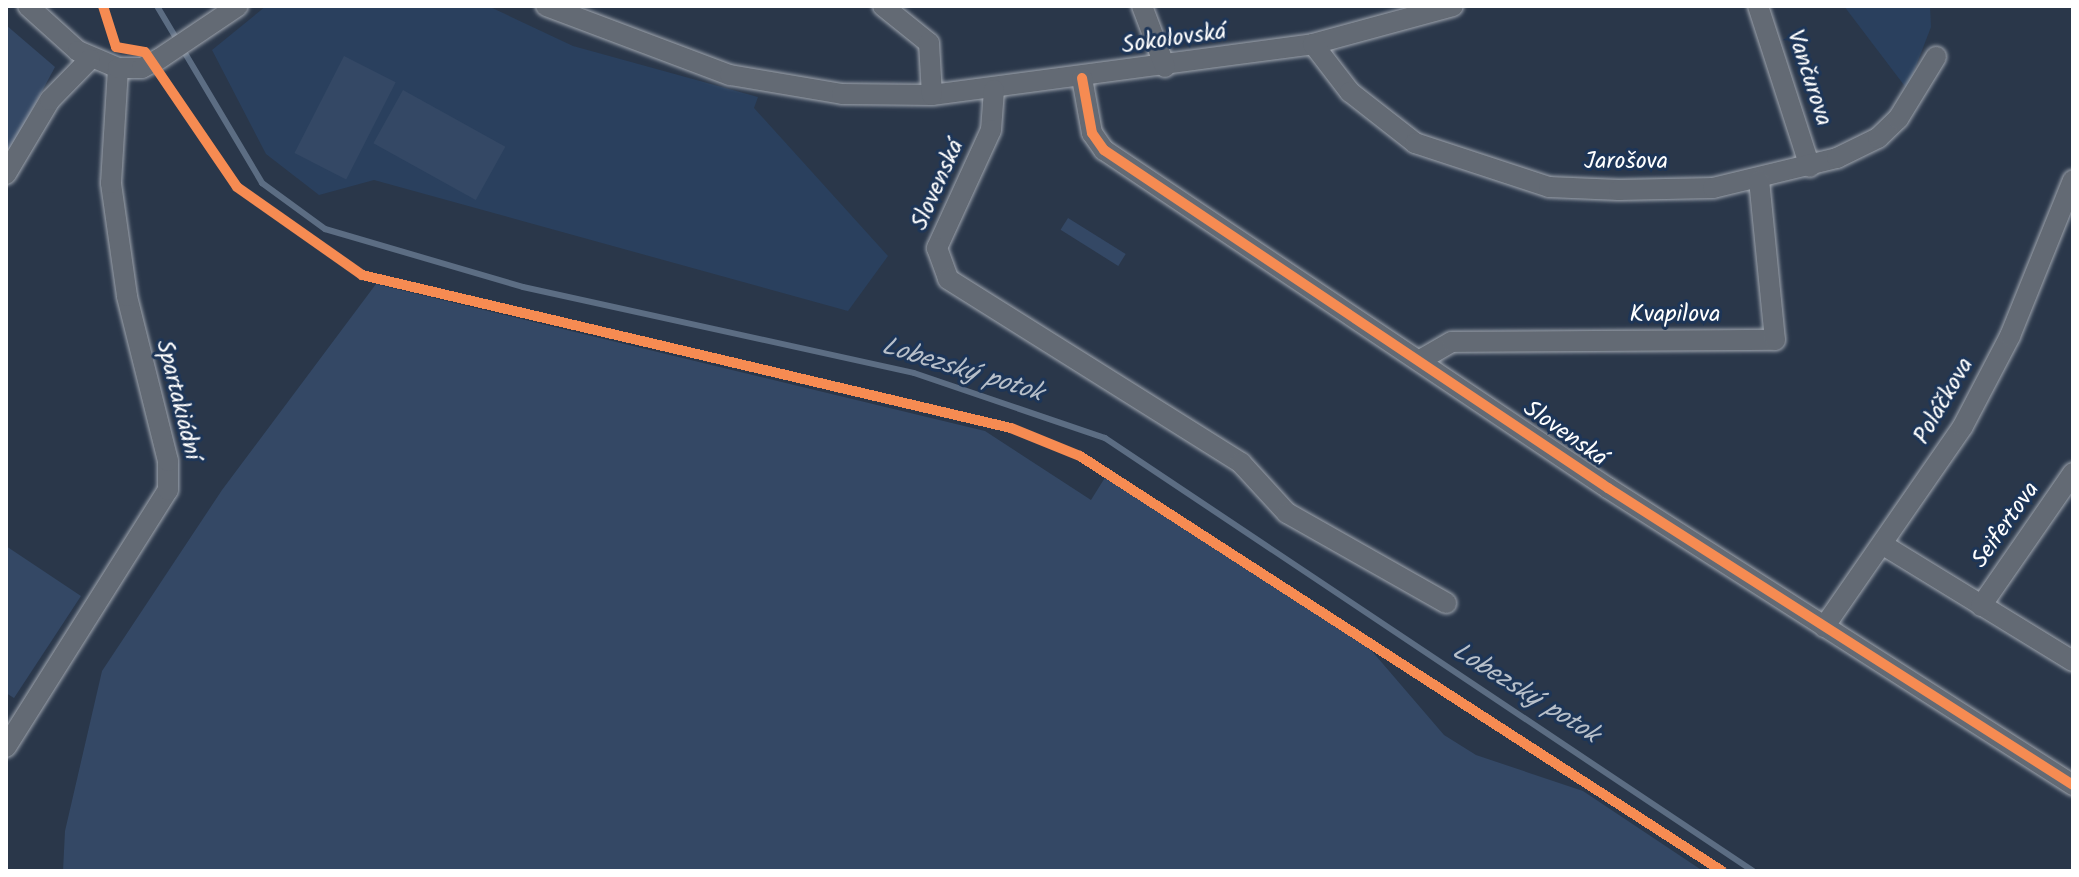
<!DOCTYPE html>
<meta charset="utf-8">
<style>
body{margin:0}
#map{position:relative;width:2079px;height:877px;overflow:hidden;background:#2a374a;font-family:Kalam,sans-serif}
div>[style]{position:absolute}
.built>*{inset:0;background:#2a405e}
.green>*{inset:0;background:#344865;transform-origin:0 0}
.stream>*{height:6px;margin:-3px;padding:0 3px;transform-origin:3px;border-radius:3px;background:#5c6d83}
.roads{filter:drop-shadow(0 0 2px #9fa5ae) drop-shadow(0 0 2px #9fa5ae)}
.minor>*{height:20px;margin:-10px;padding:0 10px;transform-origin:10px;border-radius:10px;background:#636a74}
.cycleway>*{height:10px;margin:-5px;padding:0 5px;transform-origin:5px;border-radius:5px;background:#f68b52}
span{translate:-50% -50%;white-space:nowrap;text-align:center;line-height:1.15;-webkit-text-stroke:6px #1d3557;paint-order:stroke}
.street-label{font-size:24px;color:#fff}
.water-label{font-size:26px;color:#b8c0ca;font-style:italic}
.frame{position:absolute;inset:0;border:8px solid #fff;pointer-events:none}
</style>
<div id="map">
<div class="built">
<i style="clip-path:polygon(266px 6px,488px 6px,573px 46px,758px 97px,754px 108px,888px 256px,848px 311px,374px 180px,319px 195px,266px 154px,212px 50px)"></i>
<i style="clip-path:polygon(1844px 6px,1930px 6px,1931px 27px,1907px 89px)"></i>
</div>
<div class="green">
<i style="clip-path:polygon(6px 25px,55px 67px,6px 158px)"></i>
<i style="left:344px;top:56px;width:58px;height:109px;rotate:27deg"></i>
<i style="left:403px;top:90px;width:117px;height:61px;rotate:29deg"></i>
<i style="left:1068px;top:218px;width:68px;height:14px;rotate:32deg"></i>
<i style="clip-path:polygon(376px 284px,985px 431px,1091px 500px,1106px 476px,1371px 650px,1444px 735px,1476px 755px,1583px 791px,1703px 871px,63px 871px,65px 831px,102px 671px,222px 490px)"></i>
<i style="clip-path:polygon(6px 546px,81px 596px,14px 698px,6px 693px)"></i>
</div>
<div class="stream">
<i style="left:157px;top:6px;width:206px;rotate:59.3deg"></i>
<i style="left:262px;top:183px;width:78px;rotate:36.1deg"></i>
<i style="left:325px;top:229px;width:206px;rotate:16.3deg"></i>
<i style="left:523px;top:287px;width:400px;rotate:12.4deg"></i>
<i style="left:914px;top:373px;width:202px;rotate:18.8deg"></i>
<i style="left:1105px;top:438px;width:779px;rotate:33.75deg"></i>
</div>
<div class="roads">
<div class="minor">
<i style="left:28px;top:6px;width:67px;rotate:42deg"></i>
<i style="left:78px;top:51px;width:43px;rotate:23deg"></i>
<i style="left:546px;top:6px;width:197px;rotate:20.6deg"></i>
<i style="left:730px;top:75px;width:114px;rotate:9.6deg"></i>
<i style="left:842px;top:94px;width:90px;rotate:0.6deg"></i>
<i style="left:932px;top:95px;width:384px;rotate:-7.6deg"></i>
<i style="left:1313px;top:44px;width:145px;rotate:-15.2deg"></i>
<i style="left:883px;top:6px;width:59px;rotate:38.8deg"></i>
<i style="left:929px;top:43px;width:52px;rotate:86.7deg"></i>
<i style="left:1142px;top:6px;width:65px;rotate:69.3deg"></i>
<i style="left:1758px;top:6px;width:169px;rotate:72.1deg"></i>
<i style="left:1313px;top:44px;width:61px;rotate:52.4deg"></i>
<i style="left:1350px;top:92px;width:83px;rotate:38.1deg"></i>
<i style="left:1415px;top:143px;width:141px;rotate:18.2deg"></i>
<i style="left:1549px;top:187px;width:70px;rotate:2.5deg"></i>
<i style="left:1619px;top:190px;width:94px;rotate:-1.2deg"></i>
<i style="left:1713px;top:188px;width:128px;rotate:-13.6deg"></i>
<i style="left:1837px;top:158px;width:46px;rotate:-26deg"></i>
<i style="left:1878px;top:138px;width:28px;rotate:-44deg"></i>
<i style="left:1898px;top:119px;width:73px;rotate:-58.5deg"></i>
<i style="left:1082px;top:78px;width:56px;rotate:79.7deg"></i>
<i style="left:1092px;top:133px;width:21px;rotate:55deg"></i>
<i style="left:1104px;top:150px;width:607px;rotate:33.85deg"></i>
<i style="left:1608px;top:488px;width:552px;rotate:32.57deg"></i>
<i style="left:994px;top:90px;width:40px;rotate:94.3deg"></i>
<i style="left:991px;top:130px;width:130px;rotate:114.6deg"></i>
<i style="left:937px;top:248px;width:33px;rotate:70deg"></i>
<i style="left:948px;top:279px;width:346px;rotate:32.1deg"></i>
<i style="left:1241px;top:463px;width:68px;rotate:47.4deg"></i>
<i style="left:1287px;top:513px;width:183px;rotate:29.5deg"></i>
<i style="left:6px;top:174px;width:86px;rotate:-59.3deg"></i>
<i style="left:50px;top:100px;width:57px;rotate:-45.7deg"></i>
<i style="left:1422px;top:359px;width:34px;rotate:-30deg"></i>
<i style="left:1452px;top:342px;width:323px;rotate:-0.4deg"></i>
<i style="left:1775px;top:340px;width:160px;rotate:-95.7deg"></i>
<i style="left:1885px;top:546px;width:220px;rotate:31.5deg"></i>
<i style="left:1981px;top:606px;width:162px;rotate:-55.3deg"></i>
<i style="left:1824px;top:627px;width:244px;rotate:-55.3deg"></i>
<i style="left:1963px;top:426px;width:102px;rotate:-62.4deg"></i>
<i style="left:2010px;top:336px;width:168px;rotate:-68deg"></i>
<i style="left:6px;top:747px;width:304px;rotate:-57.8deg"></i>
<i style="left:168px;top:490px;width:29px;rotate:-90deg"></i>
<i style="left:168px;top:461px;width:170px;rotate:-104deg"></i>
<i style="left:127px;top:296px;width:114px;rotate:-98.1deg"></i>
<i style="left:111px;top:183px;width:115px;rotate:-86.5deg"></i>
<i style="left:118px;top:68px;width:24px"></i>
<i style="left:142px;top:68px;width:19px;rotate:-28deg"></i>
<i style="left:159px;top:59px;width:95px;rotate:-33.9deg"></i>
</div>
</div>
<div class="cycleway">
<i style="left:103px;top:6px;width:43px;rotate:72.4deg"></i>
<i style="left:116px;top:47px;width:29px;rotate:10deg"></i>
<i style="left:145px;top:52px;width:163px;rotate:55.7deg"></i>
<i style="left:237px;top:187px;width:153px;rotate:35.1deg"></i>
<i style="left:362px;top:275px;width:667px;rotate:13.27deg"></i>
<i style="left:1011px;top:428px;width:74px;rotate:22.1deg"></i>
<i style="left:1080px;top:456px;width:764px;rotate:32.88deg"></i>
<i style="left:1082px;top:78px;width:56px;rotate:79.7deg"></i>
<i style="left:1092px;top:133px;width:21px;rotate:55deg"></i>
<i style="left:1104px;top:150px;width:607px;rotate:33.85deg"></i>
<i style="left:1608px;top:488px;width:552px;rotate:32.57deg"></i>
</div>
<div class="street-label">
<span style="left:1174px;top:39px;rotate:-8deg">Sokolovská</span>
<span style="left:1809px;top:78px;rotate:72deg">Vančurova</span>
<span style="left:1626px;top:162px">Jarošova</span>
<span style="left:938px;top:185px;rotate:-66deg">Slovenská</span>
<span style="left:1675px;top:315px">Kvapilova</span>
<span style="left:178px;top:400px;rotate:76deg">Spartakiádní</span>
<span style="left:1944px;top:401px;rotate:-60deg">Poláčkova</span>
<span style="left:1565px;top:434px;rotate:35deg">Slovenská</span>
<span style="left:2006px;top:525px;rotate:-55deg">Seifertova</span>
</div>
<div class="water-label">
<span style="left:962px;top:371px;rotate:17deg">Lobezský potok</span>
<span style="left:1525px;top:694px;rotate:32deg">Lobezský potok</span>
</div>
<div class="frame"></div>
</div>
